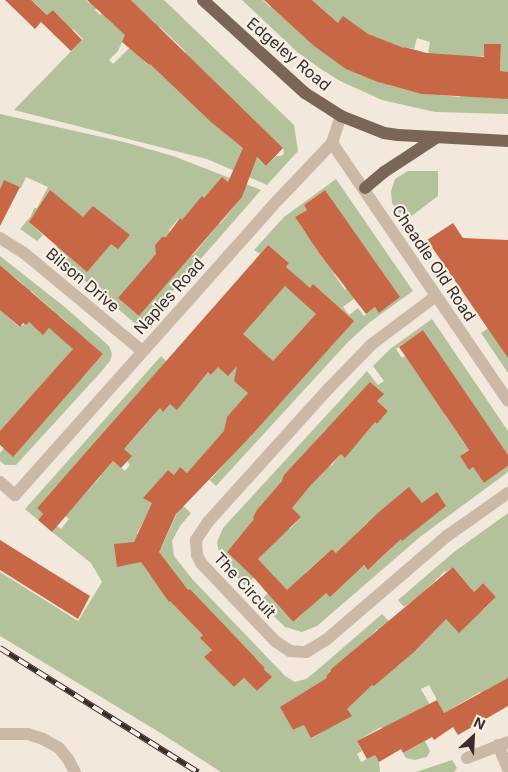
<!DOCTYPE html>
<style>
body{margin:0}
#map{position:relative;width:508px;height:772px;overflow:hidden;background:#f3e8dc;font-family:Inter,sans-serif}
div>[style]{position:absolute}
.green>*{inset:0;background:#b4c29c}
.building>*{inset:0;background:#c86745}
.minor>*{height:12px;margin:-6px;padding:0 6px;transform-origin:6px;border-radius:6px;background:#cbb9a8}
.major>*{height:12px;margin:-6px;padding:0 6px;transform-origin:6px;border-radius:6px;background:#7a6559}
.rail>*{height:5.5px;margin-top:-2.75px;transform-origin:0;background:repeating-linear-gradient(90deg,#faf2e9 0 11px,#382d28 0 22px);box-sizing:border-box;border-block:1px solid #382d28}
span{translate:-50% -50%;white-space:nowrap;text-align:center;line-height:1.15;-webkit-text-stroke:4px #faf2e9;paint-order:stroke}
.street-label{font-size:16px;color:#382d28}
.north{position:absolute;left:448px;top:712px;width:50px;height:50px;-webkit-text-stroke:4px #faf2e9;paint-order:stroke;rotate:25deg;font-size:14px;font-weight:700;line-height:20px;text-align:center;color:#382d28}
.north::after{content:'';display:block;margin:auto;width:18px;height:22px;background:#382d28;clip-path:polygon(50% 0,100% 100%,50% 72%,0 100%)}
</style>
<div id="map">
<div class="green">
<i style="clip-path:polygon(evenodd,19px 0,86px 0,89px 3px,92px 0,100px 4px,95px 10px,100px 15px,115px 0,108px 19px,114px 25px,118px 22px,129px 34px,122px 42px,118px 51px,109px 60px,113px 64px,155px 23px,131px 0,164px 0,294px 125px,298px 151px,267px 185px,207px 159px,14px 110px,83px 39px,73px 29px,61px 41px,53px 34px,64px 21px,53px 10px,47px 15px,35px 3px,19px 0,160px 27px,186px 52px,169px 69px,155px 59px,148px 65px,141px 58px,138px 50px,160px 27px,19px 0,252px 118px,283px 148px,284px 154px,281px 156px,276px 156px,266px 166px,254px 155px,252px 118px)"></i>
<i style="clip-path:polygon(evenodd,242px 0,263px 0,270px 7px,276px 0,329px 15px,312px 0,508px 0,508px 72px,504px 72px,504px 99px,508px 99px,508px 114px,435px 112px,382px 100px,340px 81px,321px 69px,297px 52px,242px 0,417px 38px,430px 42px,421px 93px,388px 85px,395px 60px,400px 61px,404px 47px,414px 49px,417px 38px,242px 0,484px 44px,501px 44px,500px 72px,473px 57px,484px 56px,484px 44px,242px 0,462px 70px,460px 97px,428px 94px,462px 70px)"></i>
<i style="clip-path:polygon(evenodd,0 114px,124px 142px,173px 156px,261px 190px,143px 325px,137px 325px,52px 253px,59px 244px,31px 224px,43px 235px,37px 241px,20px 229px,31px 216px,34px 208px,37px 208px,48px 187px,26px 177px,21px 188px,4px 180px,0 189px,0 114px,222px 177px,243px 195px,220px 224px,196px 204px,202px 197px,206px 199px,222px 177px,0 114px,194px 207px,217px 226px,193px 255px,170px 234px,169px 230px,179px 218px,185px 222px,194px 207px,0 114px,162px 237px,167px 237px,165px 286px,155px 245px,162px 237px,0 114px,163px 288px,139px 316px,118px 298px,163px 288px)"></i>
<i style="clip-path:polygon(408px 171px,438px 171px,438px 196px,405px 221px,392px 203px,391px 191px,395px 179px)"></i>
<i style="clip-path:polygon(evenodd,336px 179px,413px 291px,370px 322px,348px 342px,216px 486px,203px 474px,201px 476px,192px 468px,187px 473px,180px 467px,174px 475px,168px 470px,161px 478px,167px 483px,162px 488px,191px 513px,180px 526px,172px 541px,174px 556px,193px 580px,266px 656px,285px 676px,295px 682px,306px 679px,315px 672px,382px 614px,393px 625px,397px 622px,414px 646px,429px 633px,430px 634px,441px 624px,435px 617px,436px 615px,418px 597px,404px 607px,398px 600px,454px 552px,508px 513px,508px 679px,482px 695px,480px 692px,444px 713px,429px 685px,421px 689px,434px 712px,429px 714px,424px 707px,417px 711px,423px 721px,404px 732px,399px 721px,389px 726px,401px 749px,396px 752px,381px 727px,357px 741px,362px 751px,357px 754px,361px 762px,375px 755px,379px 762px,380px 772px,221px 772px,159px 732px,0 636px,0 572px,78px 621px,102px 582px,91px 563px,52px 532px,56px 525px,61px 529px,69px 519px,65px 516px,77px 502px,57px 485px,37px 508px,43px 514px,38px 520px,25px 509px,161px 356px,166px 361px,158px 371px,177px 388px,180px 385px,190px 393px,200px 381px,192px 373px,195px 369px,185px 360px,186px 358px,197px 367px,200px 364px,212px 375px,215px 370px,213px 367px,219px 359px,211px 352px,214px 348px,204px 340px,206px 337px,215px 346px,219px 341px,229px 350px,239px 338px,231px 331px,233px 327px,223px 318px,225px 316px,235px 325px,239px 320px,248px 328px,257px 317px,248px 310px,251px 305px,242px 297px,244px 295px,254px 304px,257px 300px,266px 308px,276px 296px,268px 289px,271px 285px,260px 276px,262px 274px,273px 283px,276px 279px,286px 287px,295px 277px,286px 267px,289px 263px,268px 245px,260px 254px,254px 250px,284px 217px,336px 179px,325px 190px,342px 215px,321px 230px,317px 226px,306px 234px,295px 217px,307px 210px,304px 205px,325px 190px,336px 179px,344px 218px,361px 242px,340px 258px,336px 254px,325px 261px,314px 246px,326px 237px,324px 232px,344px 218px,336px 179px,364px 246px,381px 270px,359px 286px,355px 282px,345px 290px,334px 274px,345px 265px,342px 260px,364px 246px,336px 179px,383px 273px,399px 297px,379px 312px,375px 307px,364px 316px,358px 308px,349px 315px,343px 307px,363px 292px,361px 288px,383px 273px,336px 179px,310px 289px,327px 313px,323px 318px,341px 335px,330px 348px,310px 330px,321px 318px,302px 298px,310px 289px,336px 179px,302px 329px,314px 341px,311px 345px,322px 356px,300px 380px,276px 358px,302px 329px,336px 179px,276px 369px,294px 385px,273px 410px,264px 402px,261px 405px,252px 396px,258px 389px,255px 386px,261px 378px,269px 370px,272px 372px,276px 369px,336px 179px,150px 380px,170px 396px,163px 406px,166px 409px,163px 411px,160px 408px,149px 421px,130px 404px,150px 380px,336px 179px,238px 404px,245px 410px,251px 404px,266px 417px,249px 438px,242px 443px,227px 431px,232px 425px,227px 418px,232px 413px,239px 417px,233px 411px,238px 404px,336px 179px,127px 406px,147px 423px,126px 447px,107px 429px,127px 406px,336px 179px,104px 433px,131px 456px,127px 461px,130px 465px,125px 471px,113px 461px,103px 473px,84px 457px,104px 433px,336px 179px,221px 436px,236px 450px,211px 479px,196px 464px,221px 436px,336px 179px,81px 459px,101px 476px,80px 499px,60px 482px,81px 459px,336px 179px,159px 502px,178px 511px,162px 546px,137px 534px,145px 518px,151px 520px,159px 502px,336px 179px,161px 556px,184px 586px,168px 599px,145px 568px,161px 556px,336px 179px,453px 567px,472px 589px,466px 595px,469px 598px,463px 603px,457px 597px,445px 608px,427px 589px,445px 571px,446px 572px,453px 567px,336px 179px,483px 583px,496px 597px,483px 610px,477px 603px,480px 600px,474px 592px,483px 583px,336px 179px,190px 589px,216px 617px,200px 631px,174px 605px,190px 589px,336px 179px,219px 621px,241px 644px,223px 662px,219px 658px,213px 663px,209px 663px,206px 656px,212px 650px,201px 638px,219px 621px,336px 179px,385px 625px,413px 653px,398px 666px,393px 661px,378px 674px,366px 662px,370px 659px,360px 647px,377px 629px,378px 631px,385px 625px,336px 179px,246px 650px,260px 662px,271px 677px,257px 691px,244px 678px,234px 687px,221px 674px,246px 650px,336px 179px,351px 655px,376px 678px,363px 693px,361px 691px,346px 703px,341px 698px,343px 695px,326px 676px,331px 671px,330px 670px,351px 655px,336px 179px,320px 686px,336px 716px,320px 724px,324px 731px,312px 738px,304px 725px,293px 730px,282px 710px,292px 704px,290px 701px,320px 686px)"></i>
<i style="clip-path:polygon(evenodd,0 256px,66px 308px,109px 346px,112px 354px,110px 361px,100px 373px,16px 465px,5px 465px,0 461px,0 453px,4px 448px,13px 457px,0 431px,0 292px,11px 302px,24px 285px,0 265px,0 256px,31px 291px,54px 311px,49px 317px,54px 322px,60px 316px,72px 327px,62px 339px,49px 328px,43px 334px,29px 322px,19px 327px,7px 316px,31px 291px,0 256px,83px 337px,103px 354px,82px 378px,63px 361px,83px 337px)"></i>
<i style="clip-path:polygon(evenodd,432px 319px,508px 431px,508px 455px,491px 432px,460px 456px,470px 469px,473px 467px,484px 483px,508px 466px,508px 472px,420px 537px,317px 626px,302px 632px,285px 627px,259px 602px,279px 582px,265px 567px,245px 586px,222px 560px,219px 553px,217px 542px,223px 528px,367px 371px,378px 385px,384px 381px,373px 366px,390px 349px,432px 319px,423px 330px,444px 362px,420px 378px,405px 356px,402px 358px,396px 349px,423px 330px,432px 319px,370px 382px,383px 394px,377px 401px,388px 411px,377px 424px,372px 419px,370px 382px,432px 319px,469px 399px,490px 430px,466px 446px,445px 415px,469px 399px,432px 319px,326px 429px,341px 454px,331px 466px,310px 448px,326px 429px,432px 319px,296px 462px,297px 463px,298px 498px,280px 482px,296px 462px,432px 319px,258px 511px,301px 517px,290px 529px,283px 523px,272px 536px,253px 517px,258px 511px,432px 319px,368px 522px,392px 548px,368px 570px,356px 557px,362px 539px,357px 533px,368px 522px,432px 319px,242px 534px,271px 545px,247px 571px,227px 552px,242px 534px,432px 319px,332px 549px,337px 554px,322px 593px,305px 573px,332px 549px,432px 319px,299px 580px,306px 611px,293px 622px,275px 602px,299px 580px)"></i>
<i style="clip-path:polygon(488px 328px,508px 357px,508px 373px,481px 333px)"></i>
<i style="clip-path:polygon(425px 741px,430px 751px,427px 757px,415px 760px,406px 758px,403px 753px)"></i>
<i style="clip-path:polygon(452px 760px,457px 768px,454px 772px,416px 772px)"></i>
</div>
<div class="building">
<i style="clip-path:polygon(5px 0,31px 0,47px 15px,53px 10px,82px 40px,71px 51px,41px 22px,35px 29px)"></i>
<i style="clip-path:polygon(87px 0,131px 0,283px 148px,266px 166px,257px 157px,242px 197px,139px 316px,118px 298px,156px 254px,155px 245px,162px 237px,166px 237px,180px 218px,182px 220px,202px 196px,204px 198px,222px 177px,228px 182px,243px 148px,211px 122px,150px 64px,149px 65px,122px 42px,125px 35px)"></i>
<i style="clip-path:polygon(264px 0,312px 0,338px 23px,343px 16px,368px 34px,404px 48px,404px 47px,427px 53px,484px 57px,484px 44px,501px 44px,500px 71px,508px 72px,508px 99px,422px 94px,378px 82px,346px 69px,314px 46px)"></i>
<i style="clip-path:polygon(4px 180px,20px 187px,0 226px,0 189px)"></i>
<i style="clip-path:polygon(50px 190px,83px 217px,93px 206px,130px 235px,118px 249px,111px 244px,87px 272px,29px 222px)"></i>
<i style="clip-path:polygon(325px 190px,400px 297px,379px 313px,375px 307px,366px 314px,319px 253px,295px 217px,307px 210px,304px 205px)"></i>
<i style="clip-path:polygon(453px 223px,463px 238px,508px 240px,508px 358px,427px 240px)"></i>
<i style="clip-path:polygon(evenodd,268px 245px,289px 263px,286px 267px,310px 288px,313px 284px,354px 321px,249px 438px,176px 514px,159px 552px,188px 590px,190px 589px,265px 668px,264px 669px,272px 677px,257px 691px,244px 678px,234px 687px,204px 657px,212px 650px,200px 638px,203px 635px,170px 601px,169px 602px,141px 562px,117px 567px,114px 544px,134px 542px,152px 503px,143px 498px,168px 470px,174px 475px,180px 467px,187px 473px,224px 431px,227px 417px,248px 393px,234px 381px,237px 366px,228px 376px,218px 367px,211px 375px,208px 372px,177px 410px,170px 404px,163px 412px,160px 408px,124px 449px,132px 456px,121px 468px,113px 461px,52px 532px,38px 520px,43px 514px,37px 508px,268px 245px,285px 286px,316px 314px,273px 361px,243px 334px,285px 286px)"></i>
<i style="clip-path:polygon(0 265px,103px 354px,13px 457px,0 445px,0 431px,73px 349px,49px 328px,43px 335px,29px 322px,26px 325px,23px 323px,20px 327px,0 310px)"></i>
<i style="clip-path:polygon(423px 330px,508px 455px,508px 466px,484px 483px,473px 467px,469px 470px,460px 456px,469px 450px,399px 347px)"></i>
<i style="clip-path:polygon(370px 382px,384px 394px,377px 401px,388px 411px,377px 424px,375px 422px,345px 458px,341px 454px,310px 486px,292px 508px,301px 517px,258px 559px,287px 590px,332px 549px,336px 553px,380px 511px,409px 487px,422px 503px,437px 492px,446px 506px,402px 541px,401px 539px,368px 570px,364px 565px,330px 597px,326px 593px,293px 622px,254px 578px,227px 552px,254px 519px,253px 517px,257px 510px,281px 482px,284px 475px)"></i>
<i style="clip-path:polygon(0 540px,90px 596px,78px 619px,0 570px)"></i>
<i style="clip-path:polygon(453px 567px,474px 592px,483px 583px,496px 597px,459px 633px,446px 619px,413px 653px,374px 686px,372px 685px,347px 709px,352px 716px,311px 738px,304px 725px,293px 730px,280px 707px,327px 678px,326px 676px,331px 671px,330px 670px)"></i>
<i style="clip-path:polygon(508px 678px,508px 706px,458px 735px,453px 727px,434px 740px,432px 737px,403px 753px,401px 749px,379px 762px,375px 755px,367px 759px,357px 741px,437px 700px,444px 713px)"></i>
</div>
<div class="minor">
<i style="left:332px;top:143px;width:312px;rotate:55.7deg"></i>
<i style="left:0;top:238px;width:28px;rotate:32deg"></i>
<i style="left:24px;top:253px;width:153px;rotate:39.7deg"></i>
<i style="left:436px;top:296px;width:80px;rotate:143.1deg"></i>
<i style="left:372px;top:344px;width:62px;rotate:134.3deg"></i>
<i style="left:329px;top:388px;width:181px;rotate:132.1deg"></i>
<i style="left:208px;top:522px;width:22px;rotate:124deg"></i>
<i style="left:196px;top:540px;width:15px;rotate:86deg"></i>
<i style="left:197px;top:555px;width:9px;rotate:63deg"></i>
<i style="left:201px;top:563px;width:108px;rotate:46.5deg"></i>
<i style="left:275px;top:641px;width:18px;rotate:34deg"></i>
<i style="left:290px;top:651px;width:16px;rotate:4deg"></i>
<i style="left:306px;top:652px;width:23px;rotate:-31deg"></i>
<i style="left:326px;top:640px;width:160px;rotate:-40.7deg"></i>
<i style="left:447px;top:536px;width:75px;rotate:-35.2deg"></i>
<i style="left:0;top:482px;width:20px;rotate:41deg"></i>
<i style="left:15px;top:495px;width:395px;rotate:-48.3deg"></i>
<i style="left:278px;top:200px;width:79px;rotate:-46.5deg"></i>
<i style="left:332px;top:143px;width:28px;rotate:-72deg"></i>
<i style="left:0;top:734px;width:28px"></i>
<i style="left:28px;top:734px;width:16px;rotate:18deg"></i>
<i style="left:43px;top:739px;width:18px;rotate:29deg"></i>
<i style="left:59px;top:748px;width:14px;rotate:51deg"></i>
<i style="left:68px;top:759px;width:15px;rotate:62deg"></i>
<i style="left:498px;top:745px;width:25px;rotate:67deg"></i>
<i style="left:467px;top:758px;width:44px;rotate:-21.3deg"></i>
</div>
<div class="major">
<i style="left:203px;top:0;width:138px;rotate:42.4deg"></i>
<i style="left:305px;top:93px;width:43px;rotate:32.6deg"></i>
<i style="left:341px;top:116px;width:46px;rotate:21.6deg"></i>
<i style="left:384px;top:133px;width:14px;rotate:8deg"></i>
<i style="left:398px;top:135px;width:110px;rotate:3.1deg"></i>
<i style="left:365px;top:188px;width:25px;rotate:-40deg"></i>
<i style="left:384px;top:172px;width:62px;rotate:-33.2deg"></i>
</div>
<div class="rail">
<i style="left:0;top:648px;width:234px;rotate:32.1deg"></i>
</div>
<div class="street-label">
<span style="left:289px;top:54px;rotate:40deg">Edgeley Road</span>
<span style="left:434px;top:263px;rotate:56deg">Cheadle Old Road</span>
<span style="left:83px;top:280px;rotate:40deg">Bilson Drive</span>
<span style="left:169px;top:296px;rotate:-48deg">Naples Road</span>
<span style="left:245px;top:585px;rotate:47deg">The Circuit</span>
</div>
<div class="north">N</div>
</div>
